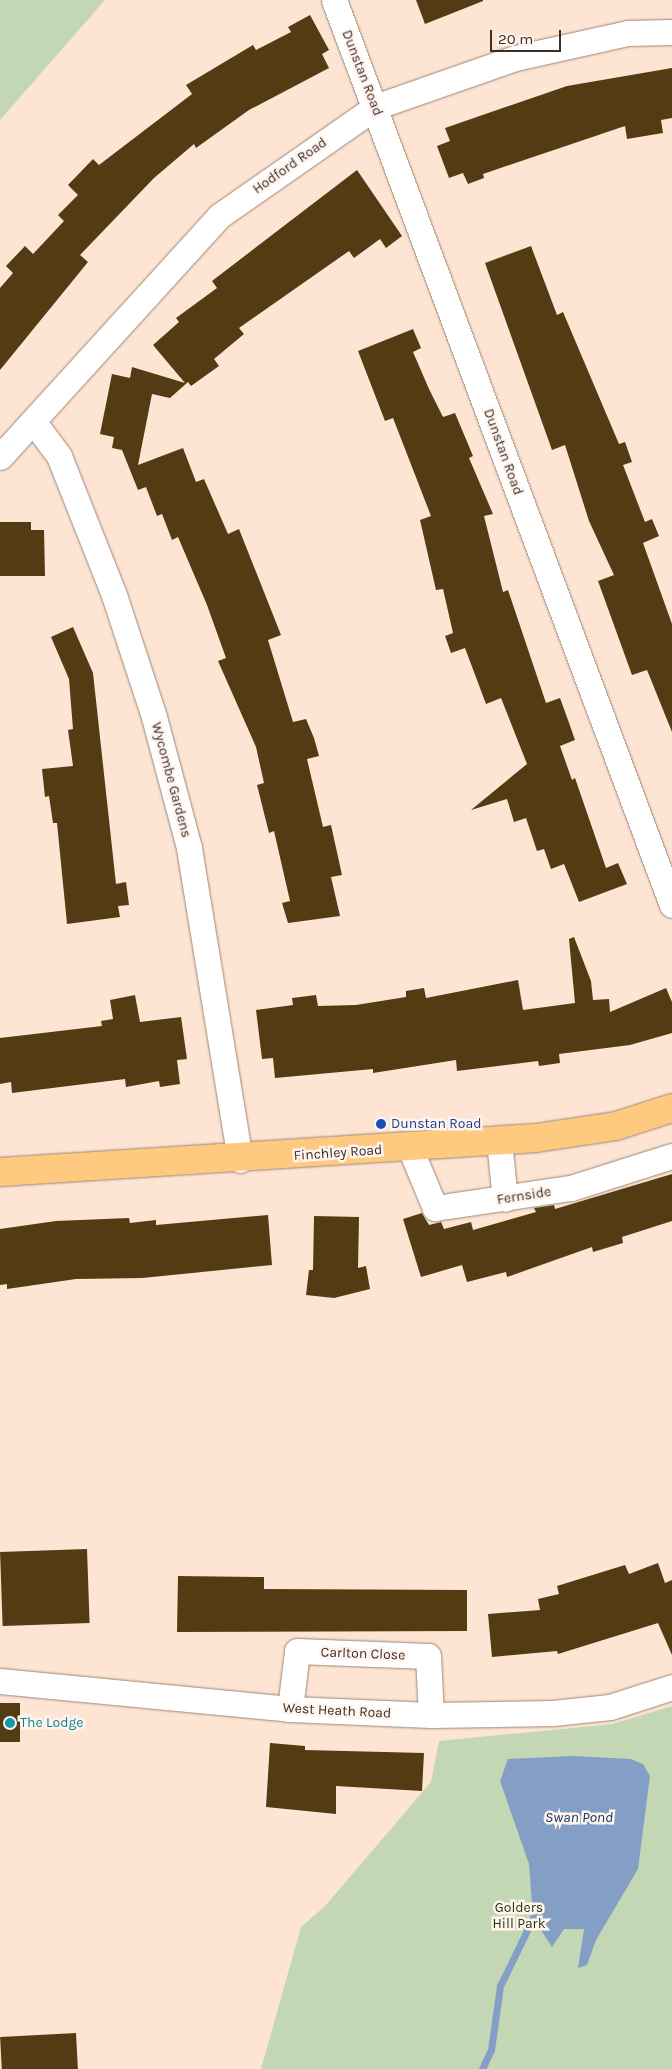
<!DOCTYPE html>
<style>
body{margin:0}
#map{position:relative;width:672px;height:2069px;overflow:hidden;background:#fde4d3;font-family:Karla,sans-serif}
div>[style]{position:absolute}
.green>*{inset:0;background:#c4d7b5}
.water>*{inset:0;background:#849fc5}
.stream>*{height:7px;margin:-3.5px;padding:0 3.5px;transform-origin:3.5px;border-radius:3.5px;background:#849fc5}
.building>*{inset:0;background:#533c13;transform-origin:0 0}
.roads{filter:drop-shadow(0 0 1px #9c8676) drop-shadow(0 0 1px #9c8676)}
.minor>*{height:25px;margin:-12.5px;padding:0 12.5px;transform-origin:12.5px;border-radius:12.5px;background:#fff}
.major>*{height:28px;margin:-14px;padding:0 14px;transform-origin:14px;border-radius:14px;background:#feca7f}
.dots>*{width:14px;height:14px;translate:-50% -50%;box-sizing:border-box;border:2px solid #fff5ee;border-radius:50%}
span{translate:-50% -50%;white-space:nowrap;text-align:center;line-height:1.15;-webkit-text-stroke:5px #fff5ee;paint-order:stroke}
.street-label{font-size:14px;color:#382f28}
.transit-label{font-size:14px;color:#164399}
.left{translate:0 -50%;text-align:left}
.culture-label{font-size:14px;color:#0d838f}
.park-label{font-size:14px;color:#1f3505}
.water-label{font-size:15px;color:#123566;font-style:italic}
.scale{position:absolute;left:490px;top:30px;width:71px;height:22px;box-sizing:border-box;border:2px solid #382f28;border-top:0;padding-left:6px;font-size:15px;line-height:18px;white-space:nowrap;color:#382f28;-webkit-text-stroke:4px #fff5ee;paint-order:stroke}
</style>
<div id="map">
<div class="green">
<i style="clip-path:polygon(0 0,105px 0,0 120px)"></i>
<i style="clip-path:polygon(672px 1706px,672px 2069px,261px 2069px,301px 1927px,325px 1906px,431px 1782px,439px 1741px,613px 1724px)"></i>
</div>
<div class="water">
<i style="clip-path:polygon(572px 1756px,631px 1759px,643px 1764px,650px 1776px,638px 1869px,596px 1940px,587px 1965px,578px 1968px,584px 1929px,564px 1929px,552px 1947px,533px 1918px,529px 1864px,500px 1781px,508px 1759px)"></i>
</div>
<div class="stream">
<i style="left:482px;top:2069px;width:21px;rotate:-65deg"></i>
<i style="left:491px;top:2050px;width:65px;rotate:-82deg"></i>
<i style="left:500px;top:1986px;width:76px;rotate:-64.1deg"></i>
</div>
<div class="building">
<i style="clip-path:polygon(416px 0,483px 0,483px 1px,425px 24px)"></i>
<i style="clip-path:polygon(310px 15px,329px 50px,322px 54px,329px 68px,249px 110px,196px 148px,194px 144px,154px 178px,80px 255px,88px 262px,0 370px,0 288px,13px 273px,6px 266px,25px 246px,33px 254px,64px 221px,58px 215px,78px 195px,68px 185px,93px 159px,99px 165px,192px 94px,186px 85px,253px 45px,256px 50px,291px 32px,288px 27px)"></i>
<i style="clip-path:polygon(672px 68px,672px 118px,661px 120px,663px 133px,627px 139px,625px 126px,483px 174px,484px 178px,468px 184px,463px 173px,449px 178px,437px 146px,450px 141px,445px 128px,567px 86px)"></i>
<i style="clip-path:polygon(357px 170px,402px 236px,386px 248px,380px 239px,354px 258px,349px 251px,239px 328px,244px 334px,214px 359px,219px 366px,191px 386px,188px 382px,170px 398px,152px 394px,138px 465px,183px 448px,196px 482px,204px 479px,228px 534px,239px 529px,281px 635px,268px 640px,293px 722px,306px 719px,314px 738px,319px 756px,307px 759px,323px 827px,331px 825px,342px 875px,331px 877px,340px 916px,288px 923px,282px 903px,290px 901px,274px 831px,269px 833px,257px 785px,264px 783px,256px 747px,218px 661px,226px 658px,207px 605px,178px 537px,172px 540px,162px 514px,157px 516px,146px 487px,138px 490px,122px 450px,112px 448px,114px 437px,100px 434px,112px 374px,130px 378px,132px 367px,185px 383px,153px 345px,179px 322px,176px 318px,217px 288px,212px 281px)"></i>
<i style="clip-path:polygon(531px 246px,557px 315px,563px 312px,619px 444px,625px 442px,632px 462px,623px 465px,645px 522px,652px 519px,659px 536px,643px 543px,672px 624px,672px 732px,647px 670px,632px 675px,598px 581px,614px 575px,589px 521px,565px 445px,552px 450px,485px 263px)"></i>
<i style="clip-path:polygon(413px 329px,421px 348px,413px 352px,429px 389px,443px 417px,455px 413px,473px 456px,469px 458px,493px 514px,484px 516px,503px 592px,508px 590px,546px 703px,560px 698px,568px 720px,575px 740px,560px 746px,572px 780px,575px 778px,606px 868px,618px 863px,627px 884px,579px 902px,564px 864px,551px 869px,544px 849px,537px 851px,526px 818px,514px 822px,507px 799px,471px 810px,527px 764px,501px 698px,486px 704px,465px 648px,451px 653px,445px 636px,453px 633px,443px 589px,436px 590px,420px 520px,431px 516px,393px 418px,385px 421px,358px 351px)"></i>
<i style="clip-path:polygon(0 522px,31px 522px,31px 530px,44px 530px,45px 576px,0 576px)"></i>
<i style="clip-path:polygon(73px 627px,93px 673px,116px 884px,126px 882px,129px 905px,118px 906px,120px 917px,67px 924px,57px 823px,53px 823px,49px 796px,45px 797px,42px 769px,73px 766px,68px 730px,73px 729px,69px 679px,51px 637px)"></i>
<i style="clip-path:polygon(574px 937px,591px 981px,593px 1000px,609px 999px,610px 1012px,666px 988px,672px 1002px,672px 1033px,630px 1045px,559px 1054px,560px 1063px,539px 1066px,538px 1061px,457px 1071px,456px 1060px,373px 1073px,373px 1069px,275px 1078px,273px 1058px,262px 1059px,256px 1010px,293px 1005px,292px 998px,316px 995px,318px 1006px,356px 1005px,406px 997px,406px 991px,424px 988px,426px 998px,518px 980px,523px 1010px,575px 1003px,569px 939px)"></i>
<i style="clip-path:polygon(135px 995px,140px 1022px,181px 1017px,187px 1059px,177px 1060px,180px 1084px,160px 1087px,159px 1081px,126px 1087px,125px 1079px,12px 1093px,11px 1082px,0 1084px,0 1038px,102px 1026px,101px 1021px,113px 1019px,110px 1000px)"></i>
<i style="clip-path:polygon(672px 1174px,672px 1221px,622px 1237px,623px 1243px,593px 1252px,592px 1247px,507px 1277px,506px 1272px,467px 1282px,462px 1265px,421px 1277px,403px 1219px,422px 1213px,429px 1225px,441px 1222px,444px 1229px,471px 1222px,473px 1230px,536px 1212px,534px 1208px,554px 1205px,555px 1209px)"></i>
<i style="clip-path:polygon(268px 1215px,272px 1265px,142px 1278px,76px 1279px,7px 1289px,7px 1284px,0 1285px,0 1229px,56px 1221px,129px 1218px,130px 1223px,156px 1220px,156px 1225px)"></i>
<i style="clip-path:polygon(314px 1216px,359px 1217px,358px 1268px,366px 1266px,370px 1289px,334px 1298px,306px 1295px,309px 1270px,313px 1270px)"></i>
<i style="left:87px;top:1549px;width:74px;height:87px;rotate:88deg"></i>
<i style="clip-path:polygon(658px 1563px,665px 1583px,672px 1580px,672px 1655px,658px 1623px,558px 1654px,557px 1651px,492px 1657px,488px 1614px,540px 1610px,538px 1599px,559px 1594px,557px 1586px,625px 1565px,629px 1574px)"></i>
<i style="clip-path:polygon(178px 1576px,264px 1577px,264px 1589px,467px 1590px,467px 1631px,177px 1632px)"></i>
<i style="left:0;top:1703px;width:20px;height:39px"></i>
<i style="clip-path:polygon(270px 1743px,305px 1746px,305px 1750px,424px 1753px,422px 1791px,336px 1786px,336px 1814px,266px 1807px)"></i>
<i style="left:76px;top:2033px;width:36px;height:76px;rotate:87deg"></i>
</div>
<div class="roads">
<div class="minor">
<i style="left:334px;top:0;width:966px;rotate:69.52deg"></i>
<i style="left:33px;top:421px;width:44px;rotate:53.4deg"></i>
<i style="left:59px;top:456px;width:149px;rotate:68.4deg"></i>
<i style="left:114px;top:595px;width:128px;rotate:71.8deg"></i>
<i style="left:154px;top:717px;width:136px;rotate:75deg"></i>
<i style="left:189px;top:848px;width:316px;rotate:80.7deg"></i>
<i style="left:0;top:457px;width:326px;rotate:-47.7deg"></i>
<i style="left:219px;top:216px;width:190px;rotate:-34.9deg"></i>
<i style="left:375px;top:107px;width:148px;rotate:-19.3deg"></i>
<i style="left:515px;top:58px;width:116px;rotate:-12.5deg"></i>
<i style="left:628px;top:33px;width:44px;rotate:-1.3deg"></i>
<i style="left:499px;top:1141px;width:58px;rotate:84.1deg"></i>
<i style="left:410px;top:1148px;width:65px;rotate:67.4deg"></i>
<i style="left:435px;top:1208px;width:137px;rotate:-8.4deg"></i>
<i style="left:571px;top:1188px;width:106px;rotate:-17.6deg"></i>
<i style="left:0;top:1681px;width:291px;rotate:5.5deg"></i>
<i style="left:290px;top:1709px;width:141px;rotate:2.4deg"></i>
<i style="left:431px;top:1715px;width:122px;rotate:-0.9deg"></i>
<i style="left:553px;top:1713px;width:57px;rotate:-6deg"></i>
<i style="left:610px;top:1707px;width:65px;rotate:-17.9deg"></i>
<i style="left:290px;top:1709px;width:58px;rotate:-83.1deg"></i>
<i style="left:297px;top:1651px;width:131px;rotate:2.2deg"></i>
<i style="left:428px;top:1656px;width:59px;rotate:87.1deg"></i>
</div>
<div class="major">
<i style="left:0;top:1172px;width:537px;rotate:-3.63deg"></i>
<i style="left:536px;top:1138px;width:81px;rotate:-8.5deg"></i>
<i style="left:616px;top:1126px;width:59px;rotate:-17.8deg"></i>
</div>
</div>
<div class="dots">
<i style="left:381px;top:1124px;background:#1a4fb4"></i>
<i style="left:10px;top:1723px;background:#0f9aa8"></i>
</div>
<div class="street-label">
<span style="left:362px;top:73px;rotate:69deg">Dunstan Road</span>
<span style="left:290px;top:166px;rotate:-35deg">Hodford Road</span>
<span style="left:503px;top:452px;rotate:70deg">Dunstan Road</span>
<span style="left:171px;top:780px;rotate:75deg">Wycombe Gardens</span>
<span style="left:338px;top:1153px;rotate:-4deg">Finchley Road</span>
<span style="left:524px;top:1196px;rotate:-9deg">Fernside</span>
<span style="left:363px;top:1654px;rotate:2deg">Carlton Close</span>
<span style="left:337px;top:1711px;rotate:3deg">West Heath Road</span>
</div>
<div class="transit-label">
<span class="left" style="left:391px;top:1124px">Dunstan Road</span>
</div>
<div class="culture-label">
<span class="left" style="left:20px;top:1723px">The Lodge</span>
</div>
<div class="park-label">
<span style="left:519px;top:1916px">Golders<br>Hill Park</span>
</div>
<div class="water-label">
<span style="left:579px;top:1818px">Swan Pond</span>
</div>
<div class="scale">20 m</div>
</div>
